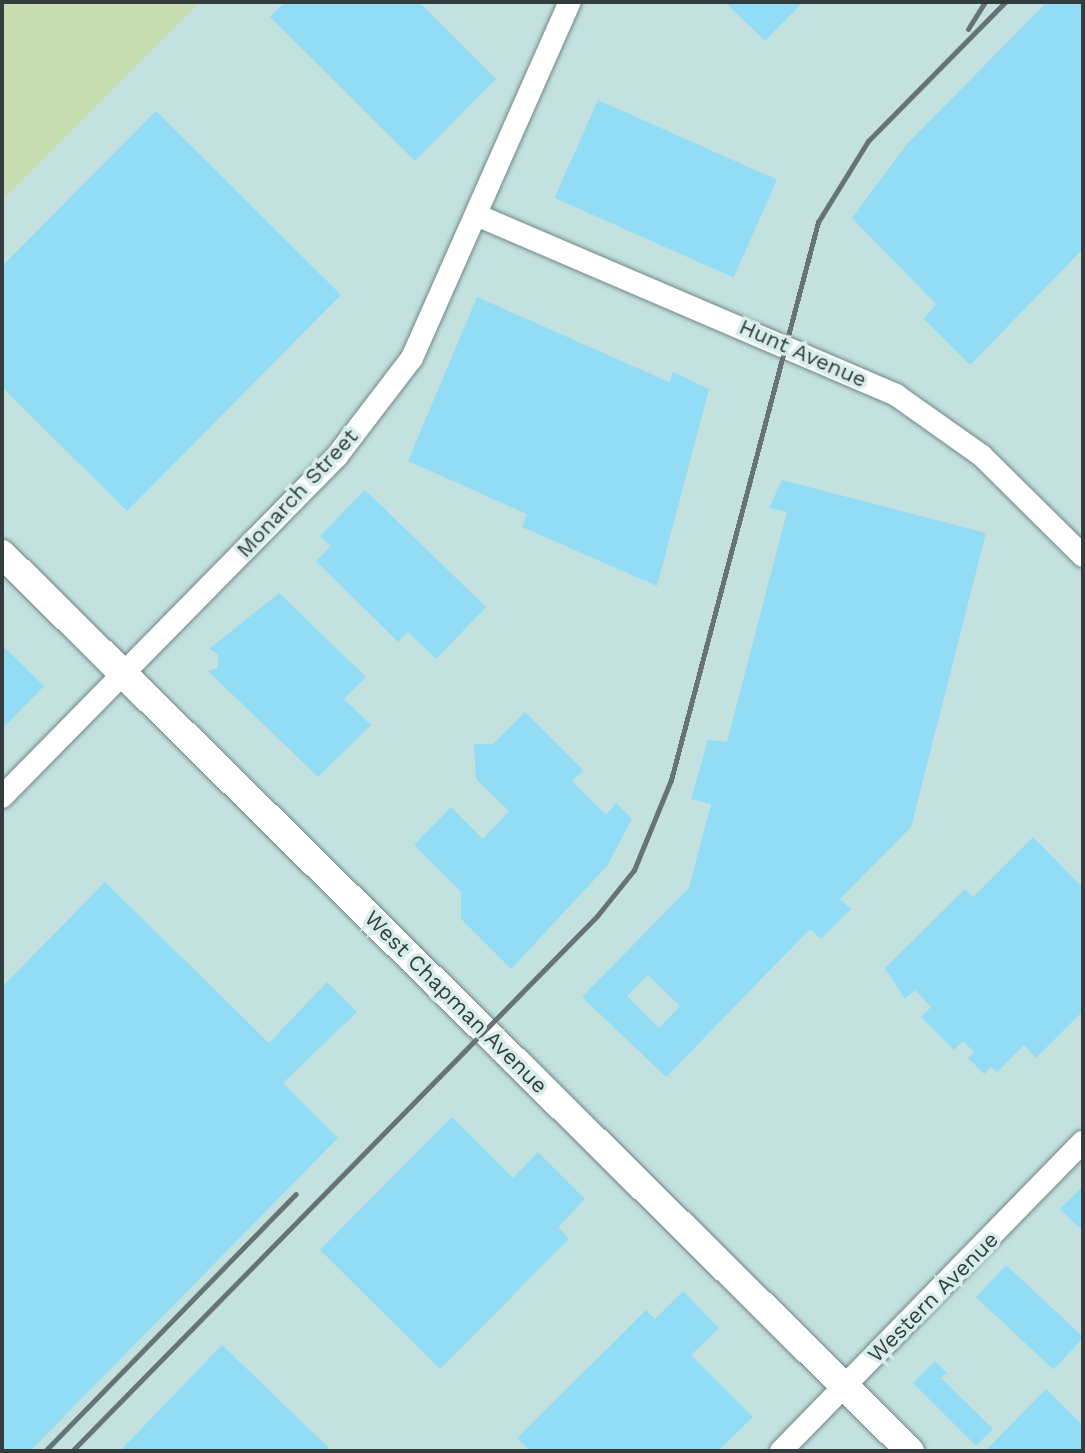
<!DOCTYPE html>
<style>
body{margin:0}
#map{position:relative;width:1085px;height:1453px;overflow:hidden;background:#d7edeb;font-family:"Work Sans",sans-serif}
div>[style]{position:absolute}
.built>*{inset:0;background:#c2e1df}
.green>*{inset:0;background:#c7ddb1}
.building>*{inset:0;background:#93dcf6;transform-origin:0 0}
.roads{filter:drop-shadow(0 0 2px #728685) drop-shadow(0 0 2px #728685)}
.minor>*{height:22px;margin:-11px;padding:0 11px;transform-origin:11px;border-radius:11px;background:#fff}
.major>*{height:28px;margin:-14px;padding:0 14px;transform-origin:14px;border-radius:14px;background:#fff}
.rail>*{height:5px;margin:-2.5px;padding:0 2.5px;transform-origin:2.5px;border-radius:2.5px;background:#677473}
span{translate:-50% -50%;white-space:nowrap;text-align:center;line-height:1.15;-webkit-text-stroke:7px #d7edeb;paint-order:stroke}
.street-label{font-size:22px;color:#343d3d}
.frame{position:absolute;inset:0;border:4px solid #343d3d;pointer-events:none}
</style>
<div id="map">
<div class="built">
<i style="clip-path:polygon(200px 2px,1083px 2px,1083px 1451px,2px 1451px,2px 201px)"></i>
</div>
<div class="green">
<i style="clip-path:polygon(2px 2px,200px 2px,2px 201px)"></i>
</div>
<div class="building">
<i style="clip-path:polygon(285px 2px,419px 2px,496px 79px,415px 161px,270px 17px)"></i>
<i style="clip-path:polygon(725px 2px,803px 2px,765px 41px)"></i>
<i style="clip-path:polygon(1047px 2px,1083px 2px,1083px 249px,970px 365px,924px 319px,936px 304px,852px 218px,907px 144px)"></i>
<i style="left:598px;top:100px;width:196px;height:107px;rotate:24deg"></i>
<i style="clip-path:polygon(156px 111px,341px 295px,127px 511px,2px 387px,2px 266px)"></i>
<i style="clip-path:polygon(477px 297px,669px 382px,673px 372px,709px 389px,657px 586px,522px 527px,527px 514px,408px 461px)"></i>
<i style="clip-path:polygon(evenodd,782px 480px,986px 533px,911px 827px,840px 899px,851px 909px,821px 939px,810px 929px,666px 1077px,582px 997px,689px 888px,711px 804px,691px 799px,708px 740px,727px 742px,787px 512px,769px 508px,782px 480px,648px 975px,680px 1006px,659px 1028px,627px 996px,648px 975px)"></i>
<i style="clip-path:polygon(365px 490px,486px 607px,436px 659px,408px 632px,398px 642px,316px 561px,331px 546px,320px 536px)"></i>
<i style="clip-path:polygon(279px 593px,366px 677px,344px 699px,371px 725px,318px 777px,208px 671px,218px 668px,218px 654px,209px 649px)"></i>
<i style="clip-path:polygon(2px 645px,44px 686px,5px 726px,2px 723px)"></i>
<i style="clip-path:polygon(525px 712px,583px 770px,572px 781px,606px 815px,616px 803px,632px 819px,607px 866px,511px 969px,461px 919px,461px 892px,414px 845px,451px 807px,483px 839px,509px 811px,476px 779px,474px 744px,493px 744px)"></i>
<i style="clip-path:polygon(1033px 837px,1083px 888px,1083px 1011px,1036px 1058px,1024px 1045px,997px 1072px,991px 1067px,984px 1074px,968px 1058px,974px 1052px,963px 1041px,954px 1050px,921px 1017px,931px 1007px,915px 990px,905px 999px,885px 968px,965px 889px,973px 897px)"></i>
<i style="clip-path:polygon(105px 882px,269px 1043px,327px 982px,357px 1012px,283px 1083px,338px 1138px,30px 1451px,2px 1451px,2px 987px)"></i>
<i style="clip-path:polygon(452px 1117px,513px 1178px,538px 1152px,585px 1199px,558px 1227px,569px 1239px,440px 1369px,320px 1250px)"></i>
<i style="clip-path:polygon(1081px 1188px,1083px 1189px,1083px 1231px,1060px 1209px)"></i>
<i style="left:1006px;top:1265px;width:106px;height:44px;rotate:43deg"></i>
<i style="clip-path:polygon(683px 1291px,719px 1328px,691px 1355px,753px 1417px,718px 1451px,531px 1451px,517px 1438px,646px 1310px,655px 1319px)"></i>
<i style="clip-path:polygon(222px 1345px,332px 1451px,120px 1451px)"></i>
<i style="clip-path:polygon(935px 1361px,947px 1373px,941px 1378px,993px 1429px,976px 1446px,913px 1383px)"></i>
<i style="clip-path:polygon(1046px 1389px,1083px 1426px,1083px 1451px,985px 1451px)"></i>
</div>
<div class="roads">
<div class="minor">
<i style="left:481px;top:217px;width:452px;rotate:23.2deg"></i>
<i style="left:896px;top:395px;width:105px;rotate:35.3deg"></i>
<i style="left:982px;top:456px;width:142px;rotate:44.7deg"></i>
<i style="left:2px;top:797px;width:478px;rotate:-45.5deg"></i>
<i style="left:337px;top:456px;width:123px;rotate:-52.6deg"></i>
<i style="left:412px;top:358px;width:389px;rotate:-66.1deg"></i>
<i style="left:781px;top:1451px;width:432px;rotate:-45.7deg"></i>
</div>
<div class="major">
<i style="left:2px;top:554px;width:1276px;rotate:44.65deg"></i>
</div>
</div>
<div class="rail">
<i style="left:968px;top:29px;width:32px;rotate:-58deg"></i>
<i style="left:45px;top:1451px;width:359px;rotate:-45.7deg"></i>
<i style="left:72px;top:1451px;width:750px;rotate:-45.54deg"></i>
<i style="left:597px;top:916px;width:59px;rotate:-51.2deg"></i>
<i style="left:634px;top:870px;width:97px;rotate:-67.7deg"></i>
<i style="left:671px;top:780px;width:577px;rotate:-75.24deg"></i>
<i style="left:818px;top:222px;width:95px;rotate:-58.3deg"></i>
<i style="left:868px;top:141px;width:195px;rotate:-45.4deg"></i>
</div>
<div class="street-label">
<span style="left:803px;top:353px;rotate:24deg">Hunt Avenue</span>
<span style="left:297px;top:493px;rotate:-47deg">Monarch Street</span>
<span style="left:456px;top:1002px;rotate:45deg">West Chapman Avenue</span>
<span style="left:933px;top:1297px;rotate:-45deg">Western Avenue</span>
</div>
<div class="frame"></div>
</div>
